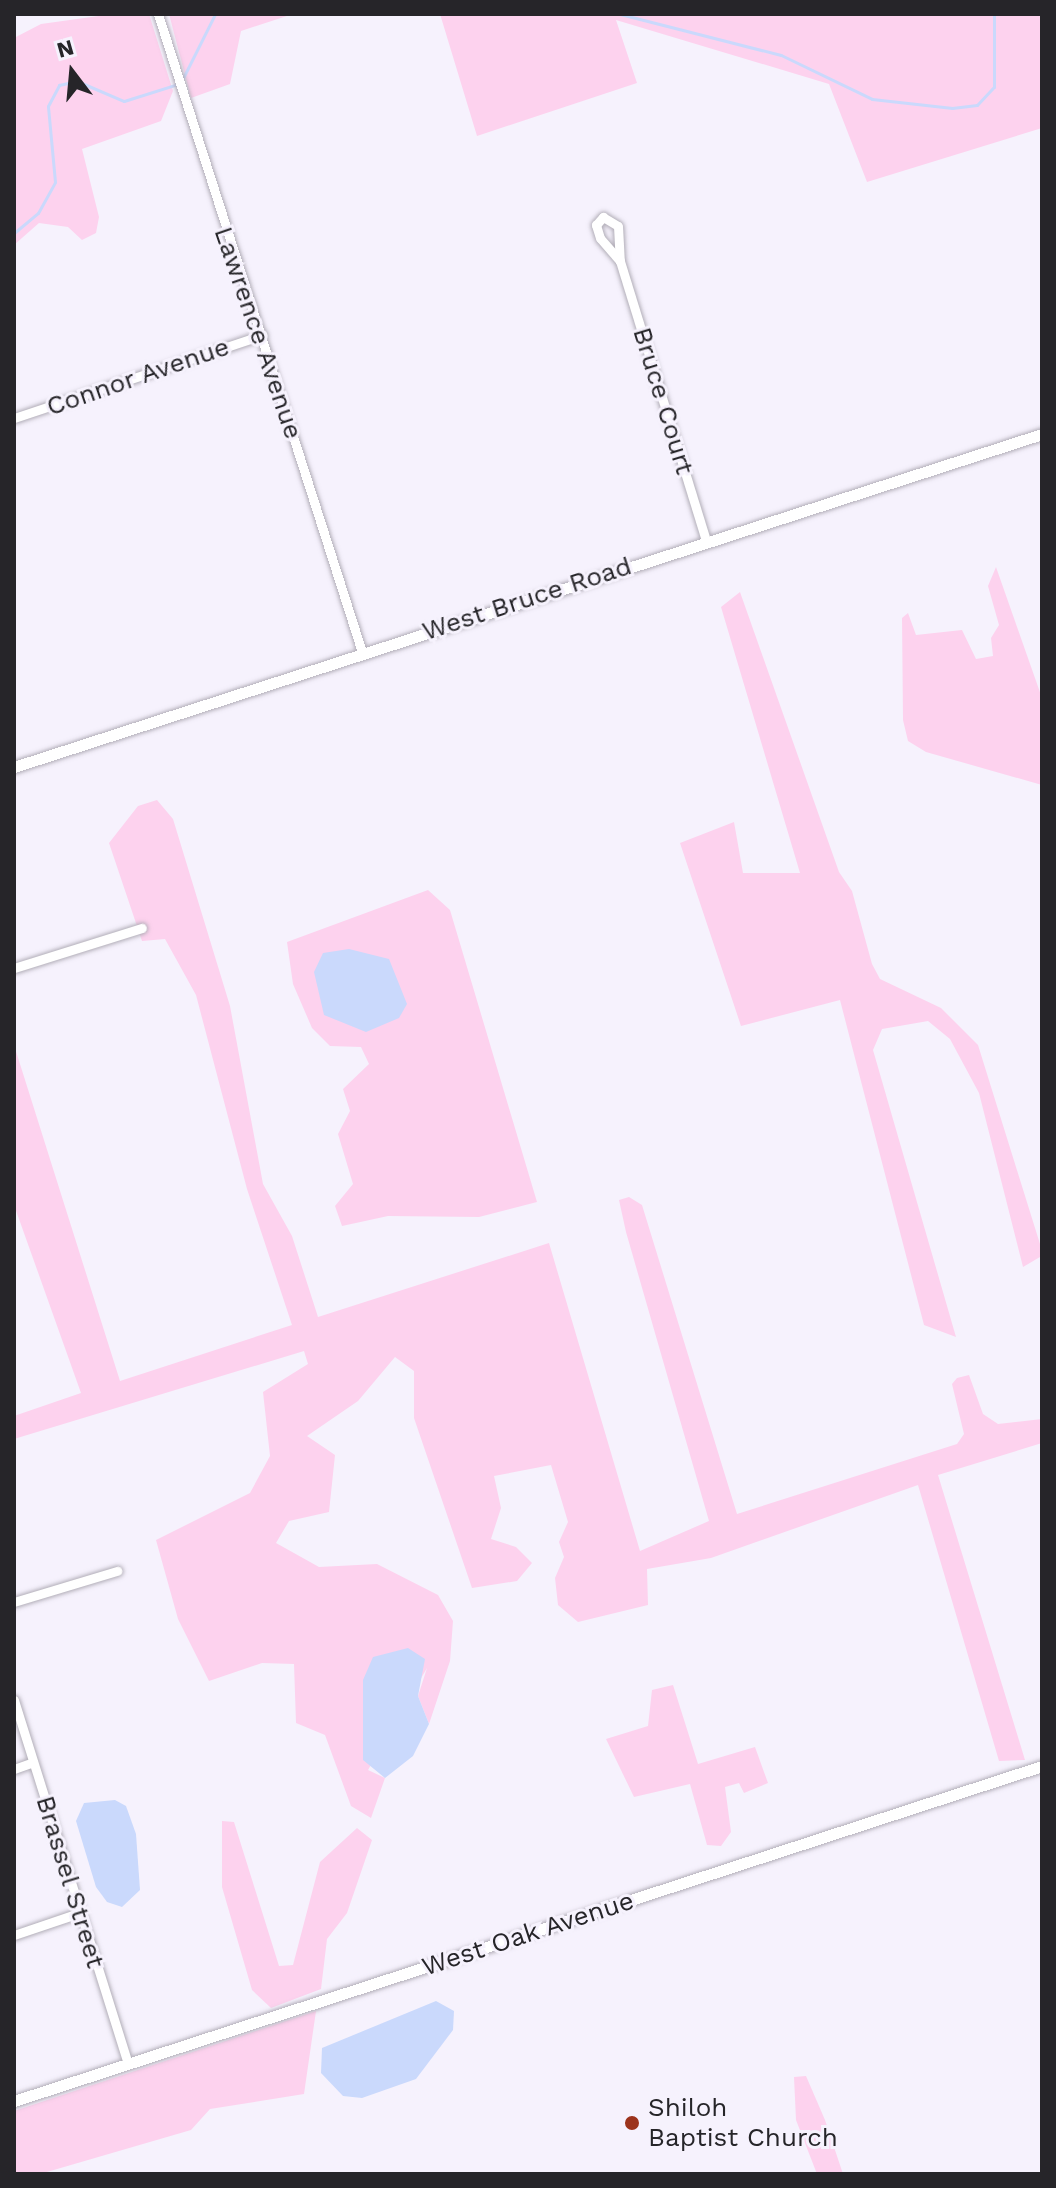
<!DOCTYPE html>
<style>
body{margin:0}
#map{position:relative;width:1056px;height:2188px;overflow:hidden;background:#f6f2fd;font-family:"Work Sans",sans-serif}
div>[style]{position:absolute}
.green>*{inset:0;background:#fdd2ee}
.water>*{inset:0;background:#cad9fc}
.stream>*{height:3px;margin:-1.5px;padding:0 1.5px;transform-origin:1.5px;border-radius:1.5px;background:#cad9fc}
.roads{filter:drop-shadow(0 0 2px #b2aeb8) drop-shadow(0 0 2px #b2aeb8)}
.minor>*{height:9px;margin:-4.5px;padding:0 4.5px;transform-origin:4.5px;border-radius:4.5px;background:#fff}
.tertiary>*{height:11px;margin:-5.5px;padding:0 5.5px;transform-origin:5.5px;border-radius:5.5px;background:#fff}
.dots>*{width:22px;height:22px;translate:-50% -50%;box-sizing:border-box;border:4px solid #f6f2fd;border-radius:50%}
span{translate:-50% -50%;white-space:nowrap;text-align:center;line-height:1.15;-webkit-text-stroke:6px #f6f2fd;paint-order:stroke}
.street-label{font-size:26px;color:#262529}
.poi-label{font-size:26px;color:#262529}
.left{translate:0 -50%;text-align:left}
.frame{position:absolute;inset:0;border:16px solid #262529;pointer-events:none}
.north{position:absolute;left:32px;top:32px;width:80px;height:80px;-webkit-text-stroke:6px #f6f2fd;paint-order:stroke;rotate:344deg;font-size:22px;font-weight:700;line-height:32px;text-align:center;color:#262529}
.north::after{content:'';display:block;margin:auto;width:28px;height:36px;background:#262529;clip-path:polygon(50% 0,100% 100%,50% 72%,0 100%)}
</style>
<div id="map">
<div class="green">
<i style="clip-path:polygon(113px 14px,149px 14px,173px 91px,161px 121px,82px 149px,99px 217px,96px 233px,82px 240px,68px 227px,39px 223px,14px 245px,14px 38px,41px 24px)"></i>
<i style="clip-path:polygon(169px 14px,293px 14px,241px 31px,230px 84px,191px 98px)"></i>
<i style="clip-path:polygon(440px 14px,1042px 14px,1042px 128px,867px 182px,829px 84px,616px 20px,637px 83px,477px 136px)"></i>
<i style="clip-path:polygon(996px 567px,1042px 698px,1042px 785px,926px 752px,908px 741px,903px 720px,902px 618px,908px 613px,916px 635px,962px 630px,976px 659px,993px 656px,991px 638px,999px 625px,988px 586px)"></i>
<i style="clip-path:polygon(740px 592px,839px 872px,852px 891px,872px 964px,880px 979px,941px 1008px,978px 1045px,1040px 1244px,1040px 1257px,1023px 1267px,979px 1093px,950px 1039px,928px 1021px,882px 1029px,873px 1050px,956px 1337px,924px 1325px,840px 1000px,741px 1026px,680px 843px,734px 822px,743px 873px,800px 873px,721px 607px)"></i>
<i style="clip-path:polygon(157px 800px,173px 819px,230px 1006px,263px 1184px,292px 1236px,318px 1317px,549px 1243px,640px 1551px,709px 1521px,626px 1232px,619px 1200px,629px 1197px,642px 1205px,737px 1514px,957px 1444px,964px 1434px,952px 1384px,957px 1378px,969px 1375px,983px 1414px,998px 1424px,1042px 1419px,1042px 1443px,938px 1475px,1025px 1760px,999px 1761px,918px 1485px,711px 1558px,647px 1569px,648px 1605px,578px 1622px,558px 1605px,555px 1578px,564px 1557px,559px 1542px,568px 1522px,551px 1465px,494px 1476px,501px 1508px,491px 1539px,516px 1547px,532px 1563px,517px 1581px,472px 1588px,414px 1418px,414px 1371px,395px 1357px,358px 1401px,307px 1436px,335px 1455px,329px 1512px,289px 1521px,276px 1543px,319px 1567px,377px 1564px,438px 1595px,453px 1621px,450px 1661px,429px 1724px,418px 1696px,427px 1668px,368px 1770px,385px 1778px,371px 1818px,351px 1806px,325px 1735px,296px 1723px,294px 1664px,262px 1663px,209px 1681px,178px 1619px,156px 1540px,250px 1493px,270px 1456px,263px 1392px,308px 1364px,304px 1351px,14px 1439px,14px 1416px,81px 1393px,14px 1205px,14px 1045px,120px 1381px,292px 1325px,247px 1189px,196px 995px,165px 939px,142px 941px,109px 843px,138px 806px)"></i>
<i style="clip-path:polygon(428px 890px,450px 910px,537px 1202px,479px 1217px,388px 1216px,342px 1226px,335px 1206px,353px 1184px,338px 1134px,350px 1111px,343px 1089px,369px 1064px,361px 1047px,330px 1046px,312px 1028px,293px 984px,287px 942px)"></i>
<i style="clip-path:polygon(673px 1685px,698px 1764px,755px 1747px,768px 1783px,744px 1793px,739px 1783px,725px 1787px,731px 1832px,721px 1846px,707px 1845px,690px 1784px,634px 1797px,606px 1739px,648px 1726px,652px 1690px)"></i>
<i style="clip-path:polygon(222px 1821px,234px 1822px,279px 1966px,293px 1965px,320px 1862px,357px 1828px,372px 1840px,347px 1913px,327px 1939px,321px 1989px,271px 2008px,252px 1990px,222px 1887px)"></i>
<i style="clip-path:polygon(316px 2011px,304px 2094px,210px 2109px,191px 2130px,40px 2174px,14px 2174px,14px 2111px)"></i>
<i style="clip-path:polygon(806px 2076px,825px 2120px,843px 2174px,817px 2174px,796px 2120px,794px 2077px)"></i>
</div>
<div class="water">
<i style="clip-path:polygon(349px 949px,389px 959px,407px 1004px,399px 1018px,366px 1032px,324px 1015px,314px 972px,323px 953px)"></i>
<i style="clip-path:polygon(408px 1648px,425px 1659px,418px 1696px,429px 1724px,413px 1756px,385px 1778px,363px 1760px,363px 1680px,373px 1657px)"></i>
<i style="clip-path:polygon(115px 1800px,126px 1806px,136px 1834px,140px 1890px,122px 1907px,107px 1902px,96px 1887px,76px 1821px,84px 1803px)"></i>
<i style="clip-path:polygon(436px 2001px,454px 2011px,453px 2030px,416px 2079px,362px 2098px,343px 2096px,321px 2073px,322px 2048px)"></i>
</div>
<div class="stream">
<i style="left:620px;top:14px;width:166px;rotate:14.3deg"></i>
<i style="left:781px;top:55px;width:101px;rotate:25.8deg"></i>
<i style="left:872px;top:99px;width:81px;rotate:6.4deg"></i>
<i style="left:952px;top:108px;width:25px;rotate:-7deg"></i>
<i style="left:977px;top:105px;width:25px;rotate:-47deg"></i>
<i style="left:994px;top:87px;width:73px;rotate:-90deg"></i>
<i style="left:183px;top:78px;width:72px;rotate:-63.4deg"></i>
<i style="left:14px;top:233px;width:31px;rotate:-40deg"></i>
<i style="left:38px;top:213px;width:35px;rotate:-61deg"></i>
<i style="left:55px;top:182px;width:76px;rotate:-95.3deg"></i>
<i style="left:48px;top:106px;width:24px;rotate:-62deg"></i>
<i style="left:59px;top:85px;width:18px;rotate:-13deg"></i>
<i style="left:77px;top:81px;width:51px;rotate:23.1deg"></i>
<i style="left:124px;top:101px;width:57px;rotate:-17.5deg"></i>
</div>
<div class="roads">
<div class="minor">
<i style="left:158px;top:14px;width:670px;rotate:72.27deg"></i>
<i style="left:620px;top:261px;width:30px;rotate:-131deg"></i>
<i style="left:600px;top:238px;width:14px;rotate:-107deg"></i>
<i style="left:596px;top:225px;width:11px;rotate:-49deg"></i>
<i style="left:603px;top:217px;width:17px;rotate:31deg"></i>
<i style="left:618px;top:226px;width:35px;rotate:87deg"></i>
<i style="left:620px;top:261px;width:293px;rotate:72.9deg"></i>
<i style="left:14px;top:418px;width:262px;rotate:-18.5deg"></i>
<i style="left:14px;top:968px;width:134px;rotate:-17.4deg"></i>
<i style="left:14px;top:1602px;width:108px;rotate:-16.8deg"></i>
<i style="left:14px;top:1700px;width:381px;rotate:72.6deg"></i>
<i style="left:14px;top:1769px;width:20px;rotate:-20deg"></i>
<i style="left:14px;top:1935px;width:69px;rotate:-18.7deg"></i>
</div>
<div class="tertiary">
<i style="left:14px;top:767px;width:1081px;rotate:-17.95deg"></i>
<i style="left:14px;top:2101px;width:1081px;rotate:-18.05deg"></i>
</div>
</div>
<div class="dots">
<i style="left:632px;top:2123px;background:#9c331c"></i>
</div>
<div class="street-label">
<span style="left:258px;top:333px;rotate:71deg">Lawrence Avenue</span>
<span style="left:138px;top:377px;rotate:-19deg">Connor Avenue</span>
<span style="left:663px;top:401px;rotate:73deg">Bruce Court</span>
<span style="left:527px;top:599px;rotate:-18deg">West Bruce Road</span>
<span style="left:70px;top:1882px;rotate:73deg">Brassel Street</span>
<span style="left:528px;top:1934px;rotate:-18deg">West Oak Avenue</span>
</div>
<div class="poi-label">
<span class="left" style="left:648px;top:2123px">Shiloh<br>Baptist Church</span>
</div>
<div class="frame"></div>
<div class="north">N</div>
</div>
